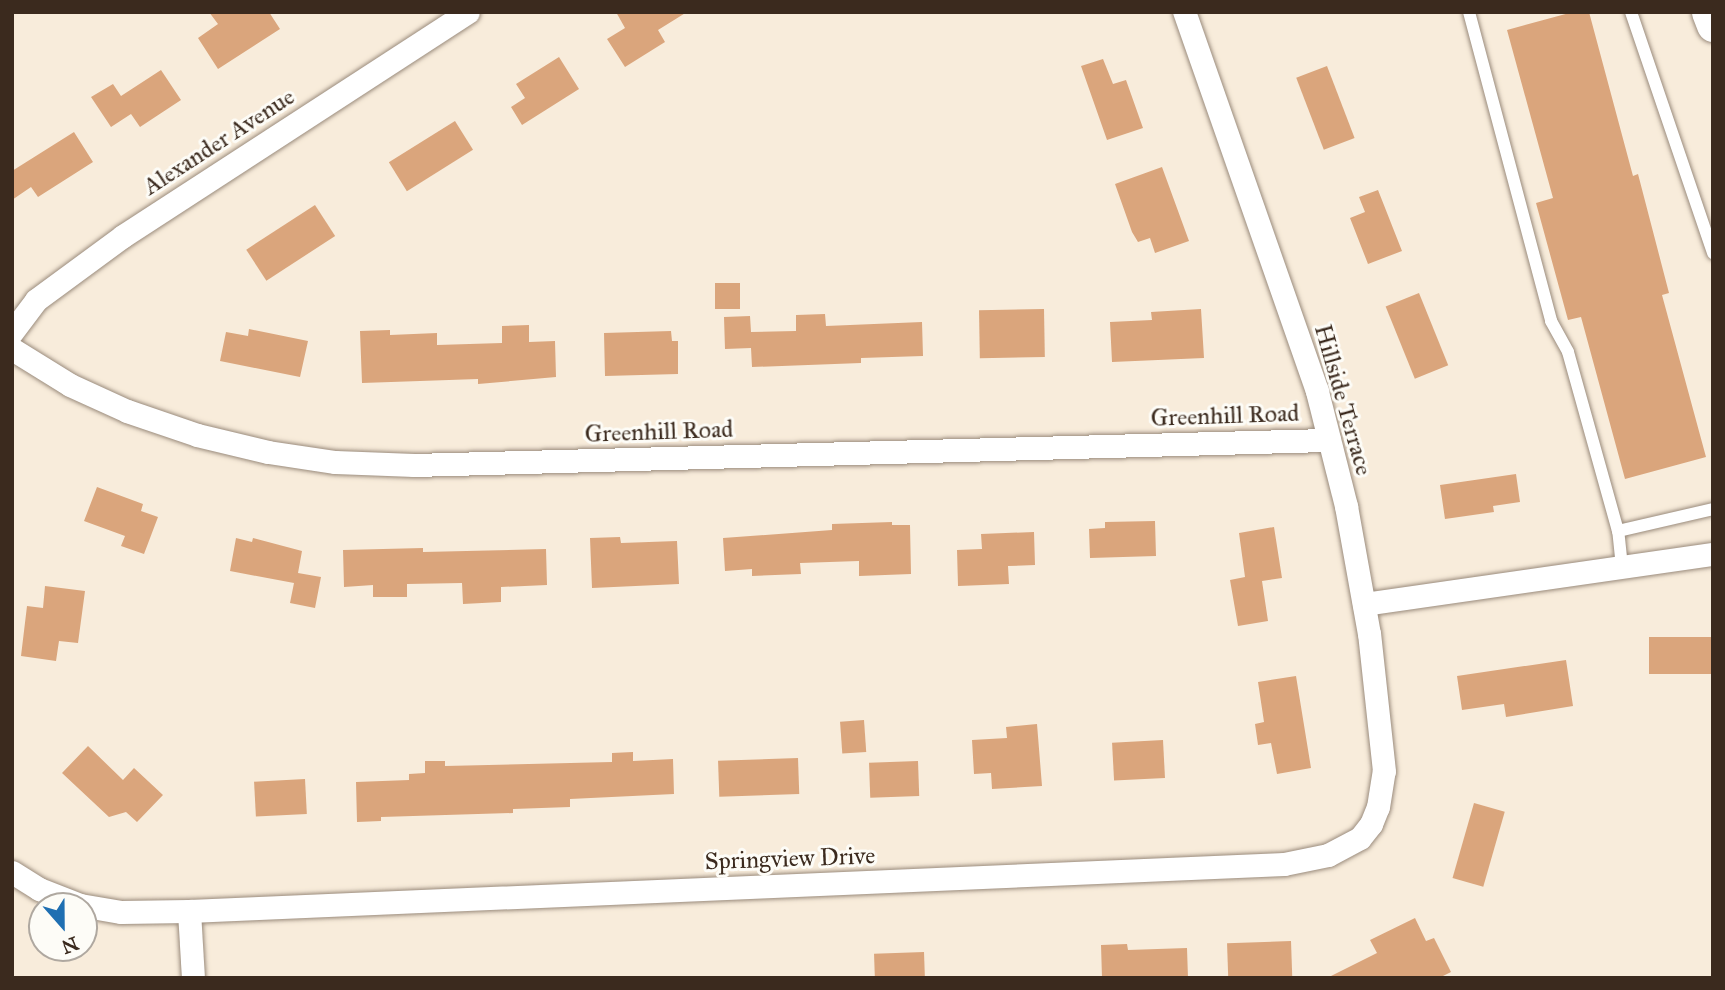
<!DOCTYPE html>
<style>
body{margin:0}
#map{position:relative;width:1725px;height:990px;overflow:hidden;background:#f8ecdb;font-family:"IM FELL Great Primer",serif}
div>[style]{position:absolute}
.building>*{inset:0;background:#daa57c;transform-origin:0 0}
.roads{filter:drop-shadow(0 0 2px #9a8b7c) drop-shadow(0 0 2px #9a8b7c)}
.lane>*{height:12px;margin:-6px;padding:0 6px;transform-origin:6px;border-radius:6px;background:#fff}
.street>*{height:23px;margin:-11.5px;padding:0 11.5px;transform-origin:11.5px;border-radius:11.5px;background:#fff}
.secondary>*{height:33px;margin:-16.5px;padding:0 16.5px;transform-origin:16.5px;border-radius:16.5px;background:#fff}
span{translate:-50% -50%;white-space:nowrap;text-align:center;line-height:1.15;-webkit-text-stroke:6px #fdfcf7;paint-order:stroke}
.street-label{font-size:24px;color:#3b2a1e}
.frame{position:absolute;inset:0;border:14px solid #3b2a1e;pointer-events:none}
.north{position:absolute;left:28px;top:892px;width:70px;height:70px;box-sizing:border-box;background:#fdfcf7;border:2px solid #afa8a0;border-radius:50%;rotate:159deg;font-size:19px;font-weight:700;line-height:28px;text-align:center;color:#3b2a1e}
.north::after{content:'';display:block;margin:auto;width:24px;height:32px;background:#1f6fb2;clip-path:polygon(50% 0,100% 100%,50% 72%,0 100%)}
</style>
<div id="map">
<div class="building">
<i style="clip-path:polygon(209px 12px,269px 12px,280px 29px,218px 69px,198px 38px,218px 24px)"></i>
<i style="clip-path:polygon(616px 12px,687px 12px,658px 30px,665px 42px,625px 67px,607px 39px,625px 28px)"></i>
<i style="clip-path:polygon(1573px 12px,1589px 12px,1633px 176px,1638px 174px,1669px 293px,1662px 295px,1706px 457px,1625px 479px,1581px 317px,1568px 320px,1536px 203px,1553px 198px,1507px 30px)"></i>
<i style="clip-path:polygon(559px 57px,579px 89px,522px 125px,511px 107px,525px 98px,516px 84px)"></i>
<i style="clip-path:polygon(1103px 59px,1113px 84px,1126px 80px,1143px 128px,1107px 140px,1081px 66px)"></i>
<i style="left:1327px;top:66px;width:77px;height:33px;rotate:69deg"></i>
<i style="clip-path:polygon(161px 70px,181px 100px,140px 127px,131px 114px,111px 127px,91px 97px,113px 84px,121px 96px)"></i>
<i style="left:455px;top:121px;width:34px;height:78px;rotate:58deg"></i>
<i style="clip-path:polygon(74px 132px,93px 162px,38px 197px,31px 187px,12px 200px,12px 171px)"></i>
<i style="clip-path:polygon(1162px 167px,1189px 241px,1155px 253px,1150px 238px,1138px 242px,1132px 232px,1115px 184px)"></i>
<i style="clip-path:polygon(1378px 190px,1402px 251px,1368px 264px,1350px 218px,1365px 212px,1359px 197px)"></i>
<i style="left:315px;top:205px;width:37px;height:82px;rotate:57deg"></i>
<i style="left:715px;top:283px;width:25px;height:26px"></i>
<i style="left:1419px;top:293px;width:78px;height:36px;rotate:68deg"></i>
<i style="left:1044px;top:309px;width:48px;height:65px;rotate:89deg"></i>
<i style="clip-path:polygon(1201px 309px,1204px 358px,1112px 362px,1110px 322px,1152px 320px,1151px 312px)"></i>
<i style="clip-path:polygon(825px 314px,826px 326px,922px 322px,923px 356px,861px 358px,861px 363px,752px 367px,751px 348px,725px 349px,724px 317px,750px 316px,751px 332px,796px 331px,796px 315px)"></i>
<i style="clip-path:polygon(529px 325px,529px 342px,555px 341px,556px 377px,478px 384px,478px 379px,362px 383px,360px 331px,390px 330px,390px 335px,437px 333px,437px 345px,502px 343px,502px 326px)"></i>
<i style="clip-path:polygon(249px 329px,308px 341px,300px 377px,220px 361px,226px 332px,248px 336px)"></i>
<i style="clip-path:polygon(671px 331px,672px 341px,678px 341px,678px 374px,605px 376px,604px 333px)"></i>
<i style="clip-path:polygon(1516px 474px,1520px 502px,1493px 506px,1494px 512px,1445px 519px,1440px 485px)"></i>
<i style="clip-path:polygon(97px 487px,143px 504px,141px 511px,158px 517px,144px 554px,121px 546px,125px 536px,84px 521px)"></i>
<i style="clip-path:polygon(1155px 521px,1156px 556px,1090px 558px,1089px 529px,1105px 528px,1105px 522px)"></i>
<i style="clip-path:polygon(892px 522px,892px 525px,910px 525px,911px 574px,859px 576px,859px 561px,800px 563px,801px 574px,752px 576px,752px 569px,725px 571px,723px 538px,832px 530px,832px 524px)"></i>
<i style="clip-path:polygon(1274px 527px,1282px 578px,1262px 581px,1268px 621px,1238px 626px,1230px 580px,1245px 577px,1239px 533px)"></i>
<i style="clip-path:polygon(1034px 532px,1035px 565px,1008px 566px,1009px 584px,958px 586px,957px 550px,982px 549px,981px 534px)"></i>
<i style="clip-path:polygon(620px 537px,621px 543px,677px 541px,679px 584px,592px 588px,590px 538px)"></i>
<i style="clip-path:polygon(236px 538px,252px 542px,253px 538px,302px 551px,298px 573px,321px 577px,315px 608px,290px 603px,294px 583px,230px 571px)"></i>
<i style="clip-path:polygon(423px 548px,423px 552px,546px 549px,547px 585px,501px 587px,501px 602px,463px 604px,462px 583px,407px 584px,407px 597px,373px 597px,373px 585px,344px 587px,343px 550px)"></i>
<i style="clip-path:polygon(45px 586px,85px 591px,78px 643px,59px 641px,56px 661px,21px 656px,27px 606px,43px 608px)"></i>
<i style="left:1713px;top:637px;width:37px;height:64px;rotate:90deg"></i>
<i style="clip-path:polygon(1566px 660px,1573px 706px,1506px 717px,1504px 704px,1462px 710px,1457px 676px)"></i>
<i style="clip-path:polygon(1296px 676px,1311px 768px,1277px 774px,1271px 743px,1258px 745px,1255px 724px,1264px 722px,1258px 682px)"></i>
<i style="left:864px;top:720px;width:32px;height:24px;rotate:86deg"></i>
<i style="clip-path:polygon(1037px 724px,1042px 786px,992px 789px,991px 773px,974px 774px,972px 740px,1007px 738px,1006px 727px)"></i>
<i style="left:1163px;top:740px;width:38px;height:51px;rotate:87deg"></i>
<i style="clip-path:polygon(88px 746px,123px 780px,134px 768px,163px 795px,137px 822px,126px 812px,109px 817px,62px 773px)"></i>
<i style="clip-path:polygon(633px 752px,633px 761px,673px 759px,674px 794px,570px 799px,570px 807px,513px 809px,513px 813px,381px 817px,381px 821px,357px 822px,356px 782px,409px 780px,409px 774px,425px 773px,425px 761px,445px 761px,445px 766px,612px 762px,612px 753px)"></i>
<i style="left:798px;top:758px;width:36px;height:80px;rotate:88deg"></i>
<i style="left:918px;top:761px;width:35px;height:49px;rotate:88deg"></i>
<i style="left:305px;top:779px;width:35px;height:51px;rotate:87deg"></i>
<i style="left:1474px;top:803px;width:32px;height:78px;rotate:16deg"></i>
<i style="clip-path:polygon(1415px 918px,1426px 941px,1434px 938px,1451px 972px,1439px 978px,1327px 978px,1377px 953px,1370px 940px)"></i>
<i style="left:1291px;top:941px;width:36px;height:64px;rotate:88deg"></i>
<i style="clip-path:polygon(1127px 944px,1128px 950px,1187px 948px,1188px 978px,1102px 978px,1101px 945px)"></i>
<i style="left:924px;top:952px;width:26px;height:50px;rotate:88deg"></i>
</div>
<div class="roads">
<div class="lane">
<i style="left:1469px;top:12px;width:320px;rotate:75.1deg"></i>
<i style="left:1551px;top:321px;width:35px;rotate:61deg"></i>
<i style="left:1568px;top:352px;width:186px;rotate:74.4deg"></i>
<i style="left:1631px;top:12px;width:255px;rotate:71.2deg"></i>
<i style="left:1622px;top:567px;width:36px;rotate:-96deg"></i>
<i style="left:1618px;top:531px;width:98px;rotate:-13deg"></i>
</div>
<div class="street">
<i style="left:12px;top:332px;width:40px;rotate:-53deg"></i>
<i style="left:36px;top:300px;width:108px;rotate:-36.3deg"></i>
<i style="left:123px;top:236px;width:411px;rotate:-33deg"></i>
<i style="left:12px;top:349px;width:68px;rotate:31.8deg"></i>
<i style="left:70px;top:385px;width:63px;rotate:24.5deg"></i>
<i style="left:127px;top:411px;width:74px;rotate:18.9deg"></i>
<i style="left:197px;top:435px;width:73px;rotate:13.5deg"></i>
<i style="left:268px;top:452px;width:68px;rotate:8.5deg"></i>
<i style="left:335px;top:462px;width:79px;rotate:2.2deg"></i>
<i style="left:414px;top:465px;width:915px;rotate:-1.57deg"></i>
<i style="left:1364px;top:604px;width:353px;rotate:-8.2deg"></i>
<i style="left:12px;top:872px;width:32px;rotate:32deg"></i>
<i style="left:39px;top:889px;width:44px;rotate:21.3deg"></i>
<i style="left:80px;top:905px;width:42px;rotate:9.7deg"></i>
<i style="left:121px;top:912px;width:68px;rotate:-0.8deg"></i>
<i style="left:189px;top:911px;width:1096px;rotate:-2.46deg"></i>
<i style="left:1284px;top:864px;width:45px;rotate:-11.6deg"></i>
<i style="left:1328px;top:855px;width:36px;rotate:-28deg"></i>
<i style="left:1360px;top:838px;width:18px;rotate:-52deg"></i>
<i style="left:1371px;top:824px;width:18px;rotate:-68deg"></i>
<i style="left:1378px;top:807px;width:36px;rotate:-81deg"></i>
<i style="left:1384px;top:771px;width:138px;rotate:-96.2deg"></i>
<i style="left:1369px;top:634px;width:130px;rotate:-100.2deg"></i>
<i style="left:1346px;top:506px;width:119px;rotate:-104.2deg"></i>
<i style="left:1317px;top:391px;width:402px;rotate:-109.3deg"></i>
<i style="left:189px;top:911px;width:67px;rotate:86.6deg"></i>
</div>
<div class="secondary">
<i style="left:1708px;top:12px;width:14px;rotate:69deg"></i>
</div>
</div>
<div class="street-label">
<span style="left:219px;top:142px;rotate:-33deg">Alexander Avenue</span>
<span style="left:1343px;top:400px;rotate:74deg">Hillside Terrace</span>
<span style="left:1225px;top:416px;rotate:-2deg">Greenhill Road</span>
<span style="left:659px;top:432px;rotate:-2deg">Greenhill Road</span>
<span style="left:790px;top:859px;rotate:-2deg">Springview Drive</span>
</div>
<div class="frame"></div>
<div class="north">N</div>
</div>
